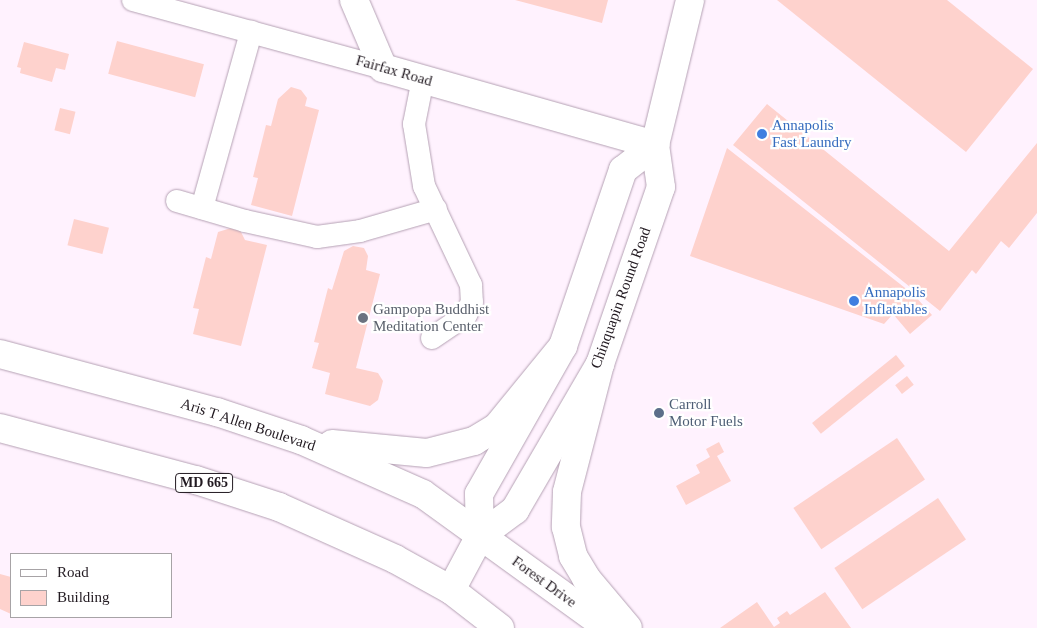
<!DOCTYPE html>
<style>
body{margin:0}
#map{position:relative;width:1037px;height:628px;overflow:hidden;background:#fff2fe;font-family:"Times New Roman",serif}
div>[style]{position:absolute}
.building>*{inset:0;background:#fed2cd;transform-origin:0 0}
.roads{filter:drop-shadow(0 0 1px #b5a1b4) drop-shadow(0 0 1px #b5a1b4)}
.minor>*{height:22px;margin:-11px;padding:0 11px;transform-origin:11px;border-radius:11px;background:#fff}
.tertiary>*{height:28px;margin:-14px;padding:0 14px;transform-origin:14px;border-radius:14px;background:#fff}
.secondary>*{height:28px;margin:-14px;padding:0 14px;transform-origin:14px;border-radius:14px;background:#fff}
.primary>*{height:28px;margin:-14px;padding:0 14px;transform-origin:14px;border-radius:14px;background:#fff}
.dots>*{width:14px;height:14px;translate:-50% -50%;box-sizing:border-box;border:2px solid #fff;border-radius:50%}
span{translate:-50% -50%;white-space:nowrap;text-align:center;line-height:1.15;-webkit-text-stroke:4.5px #fff;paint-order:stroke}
.shield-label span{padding:1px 4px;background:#fff;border:1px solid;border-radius:4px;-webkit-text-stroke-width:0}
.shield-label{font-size:14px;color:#221a21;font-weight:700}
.street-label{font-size:15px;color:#221a21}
.shop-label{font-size:15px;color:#366cbe}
.left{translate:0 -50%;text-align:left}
.worship-label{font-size:15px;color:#5b616d}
.service-label{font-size:15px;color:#4e5e75}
.legend{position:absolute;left:10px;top:553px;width:162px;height:65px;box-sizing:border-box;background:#fff;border:1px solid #a7a3a6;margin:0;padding:6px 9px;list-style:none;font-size:15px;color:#221a21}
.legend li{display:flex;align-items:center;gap:10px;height:25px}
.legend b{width:25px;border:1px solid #a7a3a6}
</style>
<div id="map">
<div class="building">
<i style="clip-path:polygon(515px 0,608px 0,602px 23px)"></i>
<i style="clip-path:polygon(777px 0,947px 0,1033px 69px,966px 152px)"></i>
<i style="left:117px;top:41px;width:90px;height:34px;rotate:15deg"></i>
<i style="clip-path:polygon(24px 42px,69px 54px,65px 70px,56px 68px,52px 82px,20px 73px,21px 68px,17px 67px)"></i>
<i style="clip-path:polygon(291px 87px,301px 90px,307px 98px,305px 106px,319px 110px,292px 216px,251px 205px,258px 178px,253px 177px,266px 125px,271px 126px,278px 99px)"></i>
<i style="clip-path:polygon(767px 104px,949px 251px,1037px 143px,1037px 213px,1009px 248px,1001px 241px,976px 274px,972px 270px,940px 311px,733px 145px)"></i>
<i style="left:60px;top:108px;width:16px;height:23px;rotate:14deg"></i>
<i style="clip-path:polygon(727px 148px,914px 295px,932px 315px,910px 334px,893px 314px,884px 324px,690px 256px)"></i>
<i style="left:74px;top:219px;width:36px;height:27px;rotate:14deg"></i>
<i style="clip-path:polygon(231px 228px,240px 230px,245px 240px,267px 245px,241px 346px,193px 334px,199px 309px,193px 308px,206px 257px,211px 259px,218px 232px)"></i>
<i style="clip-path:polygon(353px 246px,364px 248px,368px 256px,366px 270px,380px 274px,356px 368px,378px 373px,383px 381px,378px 400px,370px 406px,325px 394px,330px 373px,312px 368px,319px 343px,314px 342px,328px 288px,332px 290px,344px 251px)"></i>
<i style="left:896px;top:355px;width:14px;height:108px;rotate:51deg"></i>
<i style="left:907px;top:376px;width:11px;height:15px;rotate:52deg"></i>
<i style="left:897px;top:438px;width:50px;height:125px;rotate:56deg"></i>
<i style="clip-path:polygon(719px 442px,724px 452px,717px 456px,731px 481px,686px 505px,676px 486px,700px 473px,696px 465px,710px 457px,706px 449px)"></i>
<i style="left:938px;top:498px;width:50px;height:125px;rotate:56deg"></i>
<i style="clip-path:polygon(0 574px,11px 577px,11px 614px,0 609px)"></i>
<i style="clip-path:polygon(825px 592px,851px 628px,720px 628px,757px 602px,774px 627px,780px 623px,777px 618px,787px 611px,790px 615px)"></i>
</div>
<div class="roads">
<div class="minor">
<i style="left:133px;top:0;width:259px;rotate:15.2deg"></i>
<i style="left:423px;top:79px;width:46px;rotate:101.3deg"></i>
<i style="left:414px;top:124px;width:63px;rotate:80.8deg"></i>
<i style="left:424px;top:186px;width:110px;rotate:64.6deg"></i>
<i style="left:471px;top:285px;width:17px;rotate:87deg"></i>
<i style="left:472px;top:302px;width:14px;rotate:115deg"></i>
<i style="left:466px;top:315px;width:41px;rotate:145.9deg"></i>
<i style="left:177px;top:201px;width:71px;rotate:16.4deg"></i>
<i style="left:245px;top:221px;width:74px;rotate:12.5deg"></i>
<i style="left:317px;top:237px;width:43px;rotate:-7.9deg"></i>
<i style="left:360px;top:231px;width:79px;rotate:-16.1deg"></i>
<i style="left:202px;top:208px;width:183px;rotate:-74.4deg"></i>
</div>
<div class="tertiary">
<i style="left:354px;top:0;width:74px;rotate:66.9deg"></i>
<i style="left:383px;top:68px;width:283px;rotate:15.8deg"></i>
</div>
<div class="secondary">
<i style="left:480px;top:536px;width:42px;rotate:-91.4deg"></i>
<i style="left:479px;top:494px;width:170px;rotate:-60.4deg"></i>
<i style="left:563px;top:346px;width:186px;rotate:-71.2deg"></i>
<i style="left:623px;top:170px;width:41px;rotate:-38deg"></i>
<i style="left:451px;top:590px;width:61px;rotate:-61.8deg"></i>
<i style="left:480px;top:536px;width:44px;rotate:-36.6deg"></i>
<i style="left:515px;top:510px;width:169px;rotate:-59.8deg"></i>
<i style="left:600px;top:364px;width:187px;rotate:-71deg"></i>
<i style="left:661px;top:187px;width:42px;rotate:-98.1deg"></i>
<i style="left:655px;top:145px;width:149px;rotate:-76.4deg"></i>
</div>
<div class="primary">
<i style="left:0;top:354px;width:225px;rotate:15deg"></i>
<i style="left:217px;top:412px;width:89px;rotate:18.4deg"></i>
<i style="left:301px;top:440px;width:133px;rotate:23.9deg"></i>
<i style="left:423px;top:494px;width:228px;rotate:35.9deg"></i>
<i style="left:600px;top:364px;width:132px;rotate:104.5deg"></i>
<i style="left:567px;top:492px;width:35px;rotate:92deg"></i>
<i style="left:566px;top:527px;width:30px;rotate:76deg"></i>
<i style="left:573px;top:556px;width:26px;rotate:59deg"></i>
<i style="left:586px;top:578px;width:65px;rotate:50deg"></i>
<i style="left:0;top:428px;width:203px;rotate:14.9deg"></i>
<i style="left:196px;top:480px;width:87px;rotate:18deg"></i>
<i style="left:279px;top:507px;width:127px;rotate:24.1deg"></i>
<i style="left:395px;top:559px;width:64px;rotate:29deg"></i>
<i style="left:451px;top:590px;width:62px;rotate:37.8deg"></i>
<i style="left:332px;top:444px;width:95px;rotate:5.4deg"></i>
<i style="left:427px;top:453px;width:49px;rotate:-14.3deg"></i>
<i style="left:474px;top:441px;width:27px;rotate:-31deg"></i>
<i style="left:497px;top:427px;width:104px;rotate:-50.8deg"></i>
</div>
</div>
<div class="dots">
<i style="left:762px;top:134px;background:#3f7fe0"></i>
<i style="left:854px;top:301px;background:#3f7fe0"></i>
<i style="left:363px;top:318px;background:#6b7280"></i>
<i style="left:659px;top:413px;background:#5c6f8a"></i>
</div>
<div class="shield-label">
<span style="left:204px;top:483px">MD 665</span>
</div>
<div class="street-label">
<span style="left:394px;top:71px;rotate:16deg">Fairfax Road</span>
<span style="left:621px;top:298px;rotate:-70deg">Chinquapin Round Road</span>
<span style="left:248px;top:425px;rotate:18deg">Aris T Allen Boulevard</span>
<span style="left:544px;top:582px;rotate:36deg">Forest Drive</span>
</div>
<div class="shop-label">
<span class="left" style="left:772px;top:134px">Annapolis<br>Fast Laundry</span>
<span class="left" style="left:864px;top:301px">Annapolis<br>Inflatables</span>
</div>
<div class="worship-label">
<span class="left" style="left:373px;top:318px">Gampopa Buddhist<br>Meditation Center</span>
</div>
<div class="service-label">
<span class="left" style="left:669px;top:413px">Carroll<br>Motor Fuels</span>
</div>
<ul class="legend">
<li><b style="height:6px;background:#fff"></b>Road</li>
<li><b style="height:14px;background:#fed2cd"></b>Building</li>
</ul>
</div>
